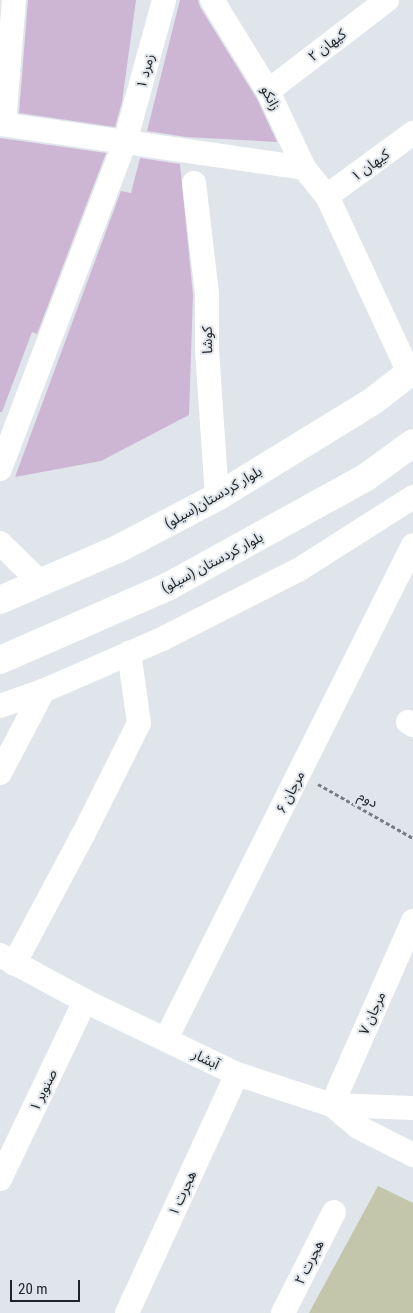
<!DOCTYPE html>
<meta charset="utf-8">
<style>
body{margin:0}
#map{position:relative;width:413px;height:1313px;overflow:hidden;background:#dfe5eb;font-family:"Roboto Condensed","Noto Sans Arabic",sans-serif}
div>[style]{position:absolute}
.green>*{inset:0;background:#c3c6aa}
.building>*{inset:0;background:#cdb6d4}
.path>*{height:3px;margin-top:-1.5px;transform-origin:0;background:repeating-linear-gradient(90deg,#7a7e82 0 4px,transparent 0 6.5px)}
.minor>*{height:24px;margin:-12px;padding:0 12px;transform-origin:12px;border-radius:12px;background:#fff}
.major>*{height:28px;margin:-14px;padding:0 14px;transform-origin:14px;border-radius:14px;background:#fff}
span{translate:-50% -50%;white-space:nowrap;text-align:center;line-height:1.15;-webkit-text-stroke:4px #dfe5eb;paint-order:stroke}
.street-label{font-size:14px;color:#212426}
.scale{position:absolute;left:10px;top:1280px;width:70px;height:22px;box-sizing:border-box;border:2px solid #212426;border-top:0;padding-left:6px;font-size:15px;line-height:18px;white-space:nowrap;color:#212426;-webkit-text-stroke:4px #dfe5eb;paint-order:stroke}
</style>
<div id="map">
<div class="green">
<i style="clip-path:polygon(378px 1186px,413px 1203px,413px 1313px,309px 1313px)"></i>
</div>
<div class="building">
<i style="clip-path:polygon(28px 0,136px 0,122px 102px,115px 127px,19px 113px)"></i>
<i style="clip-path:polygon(180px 0,198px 0,200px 7px,257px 99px,277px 142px,186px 137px,147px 131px)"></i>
<i style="clip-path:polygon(0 138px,106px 153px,37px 334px,32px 332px,2px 412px,0 412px)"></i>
<i style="clip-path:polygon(140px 158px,180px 164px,193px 295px,189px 415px,101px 461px,15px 477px,121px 191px,131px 193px)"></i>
</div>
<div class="path">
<i style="left:318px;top:784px;width:109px;rotate:29.6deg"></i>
</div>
<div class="minor">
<i style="left:212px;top:0;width:107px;rotate:58.4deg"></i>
<i style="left:268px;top:91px;width:85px;rotate:64.9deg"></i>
<i style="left:304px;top:168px;width:36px;rotate:51deg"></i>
<i style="left:327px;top:196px;width:195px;rotate:65.1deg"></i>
<i style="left:268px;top:91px;width:150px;rotate:-37.4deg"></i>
<i style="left:0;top:124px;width:307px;rotate:8.2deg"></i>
<i style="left:4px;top:124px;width:124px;rotate:-85.4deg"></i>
<i style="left:194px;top:183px;width:112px;rotate:83.3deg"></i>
<i style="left:207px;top:294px;width:56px;rotate:90deg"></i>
<i style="left:207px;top:350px;width:147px;rotate:86.1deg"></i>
<i style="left:327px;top:196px;width:107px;rotate:-36.2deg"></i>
<i style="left:0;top:469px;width:350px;rotate:-69.1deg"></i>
<i style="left:125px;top:142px;width:147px;rotate:-74.6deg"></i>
<i style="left:0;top:543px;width:57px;rotate:44.3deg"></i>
<i style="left:0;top:706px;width:46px;rotate:-19.2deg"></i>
<i style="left:43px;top:691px;width:130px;rotate:-23.6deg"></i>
<i style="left:162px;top:639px;width:155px;rotate:-26.9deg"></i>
<i style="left:300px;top:569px;width:134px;rotate:-32.5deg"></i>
<i style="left:408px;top:722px;width:6px;rotate:31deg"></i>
<i style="left:0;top:773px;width:93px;rotate:-62.3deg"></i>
<i style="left:413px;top:921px;width:201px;rotate:113.8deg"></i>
<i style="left:332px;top:1105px;width:81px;rotate:2.1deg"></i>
<i style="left:0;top:955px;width:97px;rotate:28.4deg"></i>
<i style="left:85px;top:1001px;width:169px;rotate:25.7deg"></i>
<i style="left:237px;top:1074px;width:100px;rotate:18.1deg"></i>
<i style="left:332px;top:1105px;width:34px;rotate:40deg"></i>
<i style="left:358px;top:1127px;width:62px;rotate:27deg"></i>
<i style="left:14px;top:964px;width:146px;rotate:-61.9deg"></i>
<i style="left:83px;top:835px;width:125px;rotate:-63.4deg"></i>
<i style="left:139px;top:723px;width:71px;rotate:-98.1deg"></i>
<i style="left:166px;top:1039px;width:552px;rotate:-63.43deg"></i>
<i style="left:0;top:1179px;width:197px;rotate:-64.5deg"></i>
<i style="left:127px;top:1313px;width:263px;rotate:-65.3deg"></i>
<i style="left:283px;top:1313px;width:113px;rotate:-63.2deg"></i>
</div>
<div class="major">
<i style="left:0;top:600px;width:129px;rotate:-23.4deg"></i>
<i style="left:118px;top:549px;width:112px;rotate:-27.7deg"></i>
<i style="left:217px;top:497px;width:183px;rotate:-31.6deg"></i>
<i style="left:373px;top:401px;width:51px;rotate:-37.8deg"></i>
<i style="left:0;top:660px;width:184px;rotate:-23.6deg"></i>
<i style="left:169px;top:586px;width:224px;rotate:-28.9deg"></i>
<i style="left:365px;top:478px;width:59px;rotate:-36.1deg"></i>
</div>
<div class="street-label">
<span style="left:327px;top:45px;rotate:-37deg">کیهان ۲</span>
<span style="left:145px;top:71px;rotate:-75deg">زمرد ۱</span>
<span style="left:271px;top:98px;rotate:63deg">زانکو</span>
<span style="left:370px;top:165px;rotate:-36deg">کیهان ۱</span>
<span style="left:207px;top:340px;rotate:-91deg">کوشا</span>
<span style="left:213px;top:497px;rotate:-30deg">بلوار کردستان(سیلو)</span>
<span style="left:212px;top:562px;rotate:-28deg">بلوار کردستان (سیلو)</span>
<span style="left:290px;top:792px;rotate:-63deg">مرجان ۶</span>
<span style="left:368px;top:799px;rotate:29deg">دوم</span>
<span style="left:372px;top:1013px;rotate:-66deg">مرجان ۷</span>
<span style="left:206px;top:1059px;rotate:26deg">آبشار</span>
<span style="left:43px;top:1090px;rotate:-64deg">صنوبر ۱</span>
<span style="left:182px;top:1193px;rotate:-65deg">هجرت ۱</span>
<span style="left:309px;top:1262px;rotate:-63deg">هجرت ۲</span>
</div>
<div class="scale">20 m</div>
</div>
